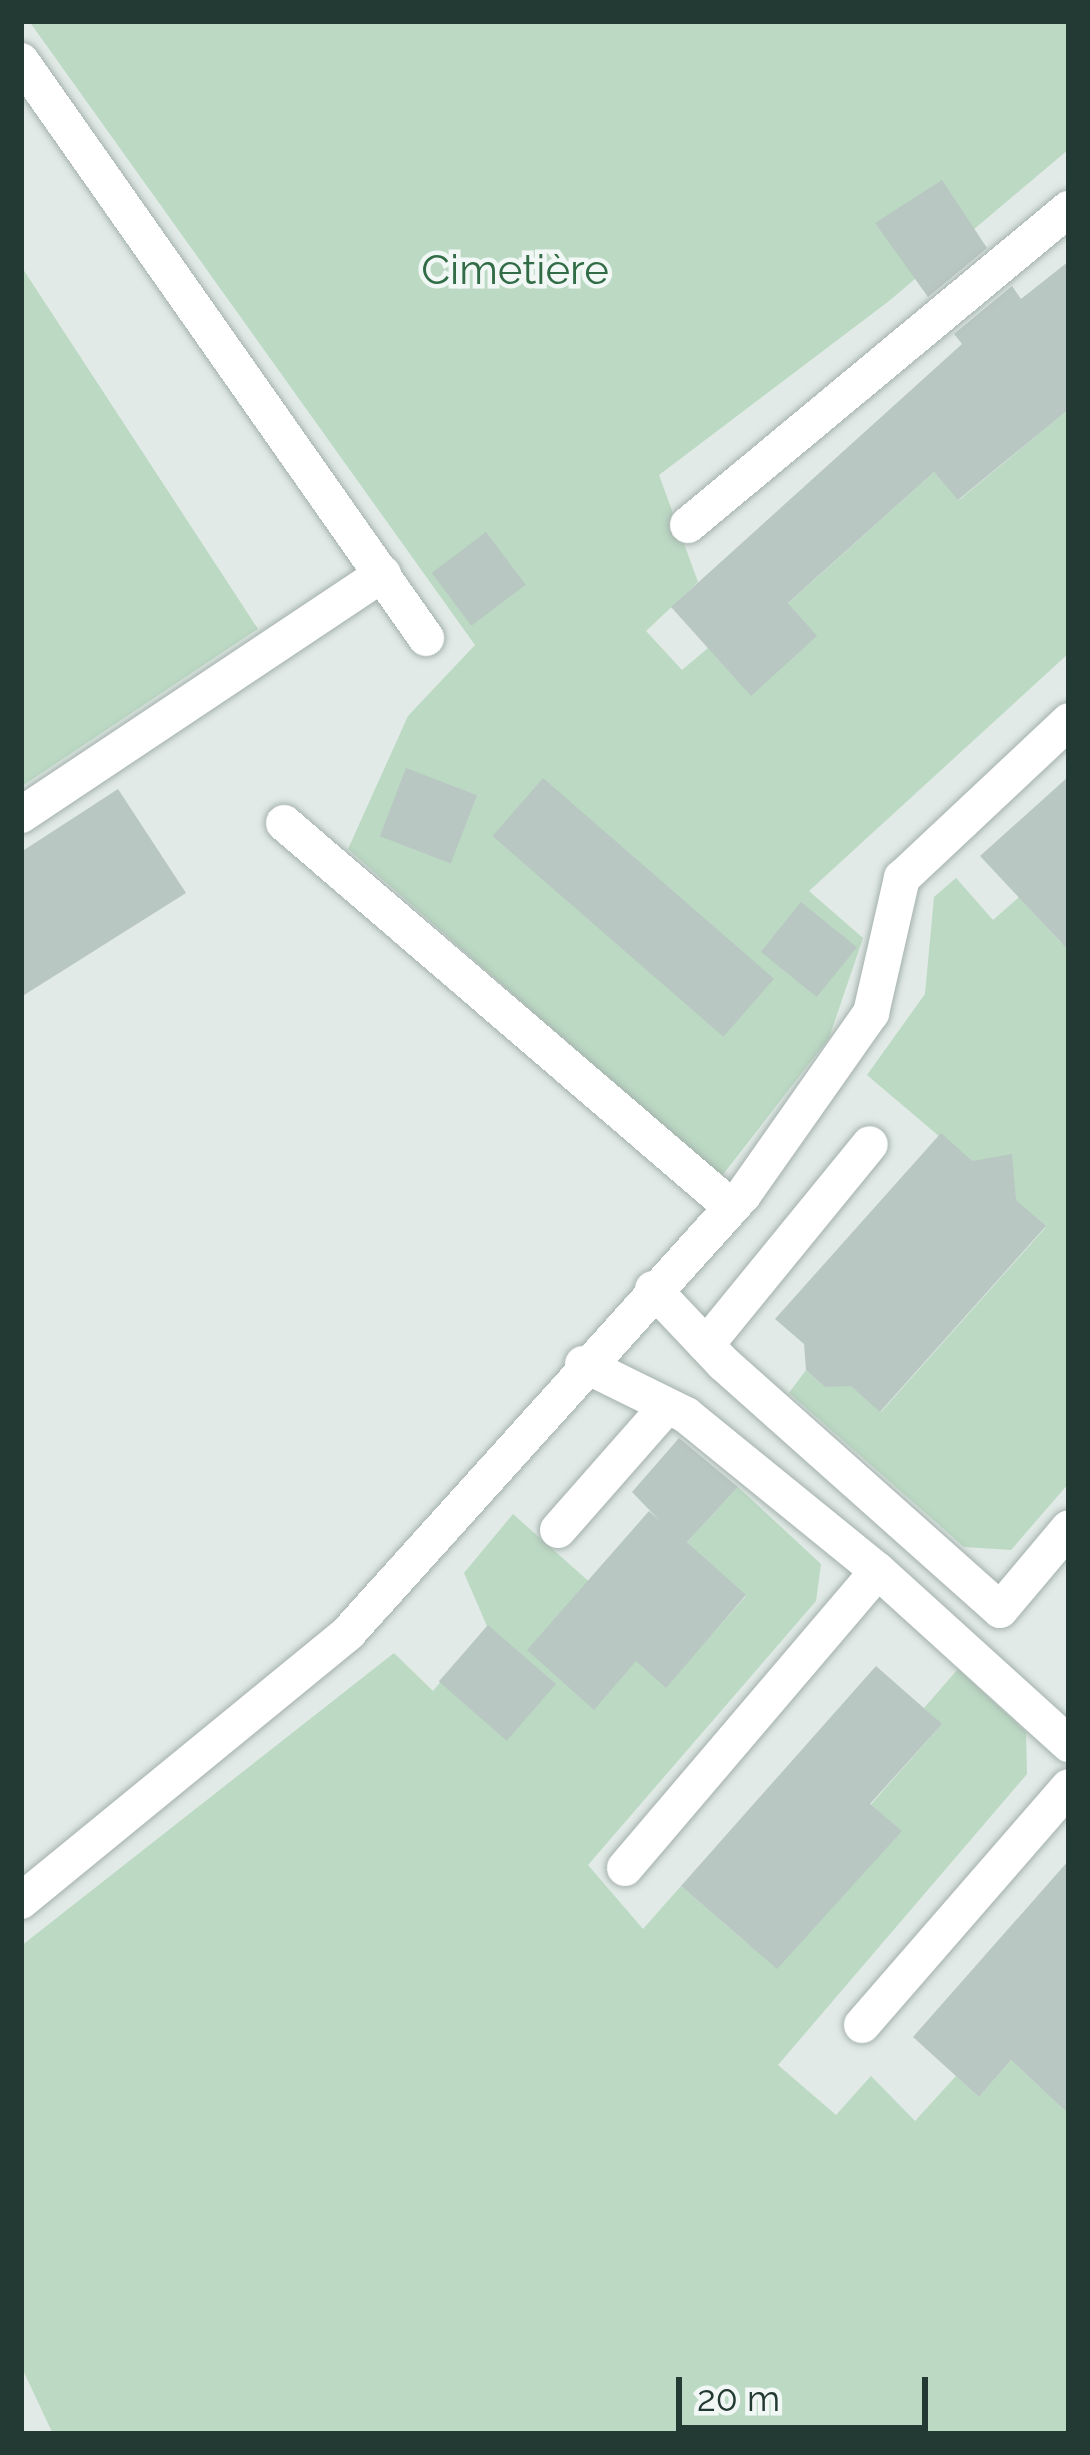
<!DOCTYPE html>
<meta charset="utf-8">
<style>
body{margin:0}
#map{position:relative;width:1090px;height:2455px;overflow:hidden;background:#e1eae6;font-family:Raleway,sans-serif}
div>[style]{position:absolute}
.green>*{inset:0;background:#bbd9c3}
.building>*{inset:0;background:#b9c7c2;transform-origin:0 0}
.roads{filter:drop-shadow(0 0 3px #a4b1ad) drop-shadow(0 0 3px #a4b1ad)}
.lane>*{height:36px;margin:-18px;padding:0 18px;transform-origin:18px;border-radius:18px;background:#fff}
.street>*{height:36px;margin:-18px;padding:0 18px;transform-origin:18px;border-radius:18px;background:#fff}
span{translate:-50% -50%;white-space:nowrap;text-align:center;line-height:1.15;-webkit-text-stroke:9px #f1f7f4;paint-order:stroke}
.park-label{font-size:42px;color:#316c47}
.frame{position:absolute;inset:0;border:24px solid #233933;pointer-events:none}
.scale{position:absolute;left:676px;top:2377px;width:252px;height:54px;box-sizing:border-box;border:6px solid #233933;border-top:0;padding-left:15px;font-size:36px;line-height:42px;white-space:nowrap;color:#233933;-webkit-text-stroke:9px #f1f7f4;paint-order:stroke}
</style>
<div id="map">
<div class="green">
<i style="clip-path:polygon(29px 21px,1069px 21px,1069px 149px,889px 301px,659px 475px,698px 582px,646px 631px,682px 670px,708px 648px,751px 695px,816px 636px,788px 603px,813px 581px,934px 472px,959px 500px,1069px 409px,1069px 653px,809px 891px,863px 938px,829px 1038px,721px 1177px,348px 849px,408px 716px,475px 645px)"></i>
<i style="clip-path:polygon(21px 266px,258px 629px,21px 787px)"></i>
<i style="clip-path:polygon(956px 878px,993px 920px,1019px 897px,1061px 943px,1069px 937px,1069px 1483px,1011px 1550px,964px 1547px,789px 1393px,806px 1370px,825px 1387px,846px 1381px,881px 1412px,1046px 1227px,867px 1075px,925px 994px,934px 897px)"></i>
<i style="clip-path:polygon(738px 1487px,821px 1564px,816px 1601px,588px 1865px,643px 1929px,681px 1886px,748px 1944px,941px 1725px,924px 1708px,958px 1669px,1026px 1732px,1027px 1774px,778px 2065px,836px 2115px,871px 2076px,915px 2121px,956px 2076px,979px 2097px,1011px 2060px,1040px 2087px,1069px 2056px,1069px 2434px,53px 2434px,21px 2366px,21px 1946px,394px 1653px,433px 1691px,487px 1626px,464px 1573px,513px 1514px,684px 1666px,746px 1596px,687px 1542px)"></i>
</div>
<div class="building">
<i style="clip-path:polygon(942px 180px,987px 248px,928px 297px,875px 223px)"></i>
<i style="clip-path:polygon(1069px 261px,1069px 409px,958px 500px,934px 472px,788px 603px,817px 636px,751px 696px,671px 607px,962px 344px,954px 334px,1012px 286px,1021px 299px)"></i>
<i style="left:486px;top:532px;width:66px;height:68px;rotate:53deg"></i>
<i style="left:406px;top:768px;width:76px;height:73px;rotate:21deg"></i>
<i style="clip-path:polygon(1069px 776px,1069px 951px,980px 856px)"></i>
<i style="left:543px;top:778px;width:306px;height:77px;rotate:41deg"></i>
<i style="clip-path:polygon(118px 789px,186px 893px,21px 997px,21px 852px)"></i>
<i style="left:801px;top:902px;width:72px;height:64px;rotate:39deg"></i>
<i style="clip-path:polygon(941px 1133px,972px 1161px,1012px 1154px,1016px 1200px,1046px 1226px,880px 1412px,851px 1386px,825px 1387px,806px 1370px,804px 1344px,775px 1319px)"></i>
<i style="clip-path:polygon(679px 1438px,738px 1487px,687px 1542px,746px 1595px,666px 1688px,636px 1661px,594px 1710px,527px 1650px,649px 1511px,659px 1520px,632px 1492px)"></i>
<i style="left:488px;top:1625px;width:90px;height:75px;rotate:41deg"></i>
<i style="clip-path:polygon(876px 1666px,942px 1724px,870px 1804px,902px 1831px,777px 1969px,681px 1886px)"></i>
<i style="clip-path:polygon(1069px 1860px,1069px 2114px,1011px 2060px,979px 2097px,913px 2037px)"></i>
</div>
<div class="roads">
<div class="lane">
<i style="left:21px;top:61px;width:705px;rotate:54.93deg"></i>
<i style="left:688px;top:525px;width:495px;rotate:-39.7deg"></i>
<i style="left:284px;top:823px;width:589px;rotate:40.66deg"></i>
<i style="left:902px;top:878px;width:229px;rotate:-43.2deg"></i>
<i style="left:653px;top:1289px;width:102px;rotate:46.6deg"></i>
<i style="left:723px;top:1363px;width:371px;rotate:41.7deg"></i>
<i style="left:1000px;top:1610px;width:107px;rotate:-49.9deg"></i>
<i style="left:706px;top:1345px;width:259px;rotate:-50.8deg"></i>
<i style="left:583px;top:1364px;width:115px;rotate:26.3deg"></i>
<i style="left:686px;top:1415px;width:247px;rotate:39.1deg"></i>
<i style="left:878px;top:1571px;width:258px;rotate:42.2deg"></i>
<i style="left:558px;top:1530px;width:165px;rotate:-48.7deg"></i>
<i style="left:625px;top:1868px;width:390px;rotate:-49.6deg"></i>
<i style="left:862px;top:2025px;width:315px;rotate:-49deg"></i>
</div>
<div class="street">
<i style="left:21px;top:815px;width:435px;rotate:-33.7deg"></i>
<i style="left:21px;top:1901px;width:423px;rotate:-39.3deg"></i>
<i style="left:348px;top:1633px;width:590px;rotate:-47.96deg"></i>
<i style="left:743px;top:1195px;width:223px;rotate:-54.9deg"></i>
<i style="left:871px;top:1013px;width:139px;rotate:-77.1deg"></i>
</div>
</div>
<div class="park-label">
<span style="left:515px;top:270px">Cimetière</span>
</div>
<div class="frame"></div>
<div class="scale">20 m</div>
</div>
